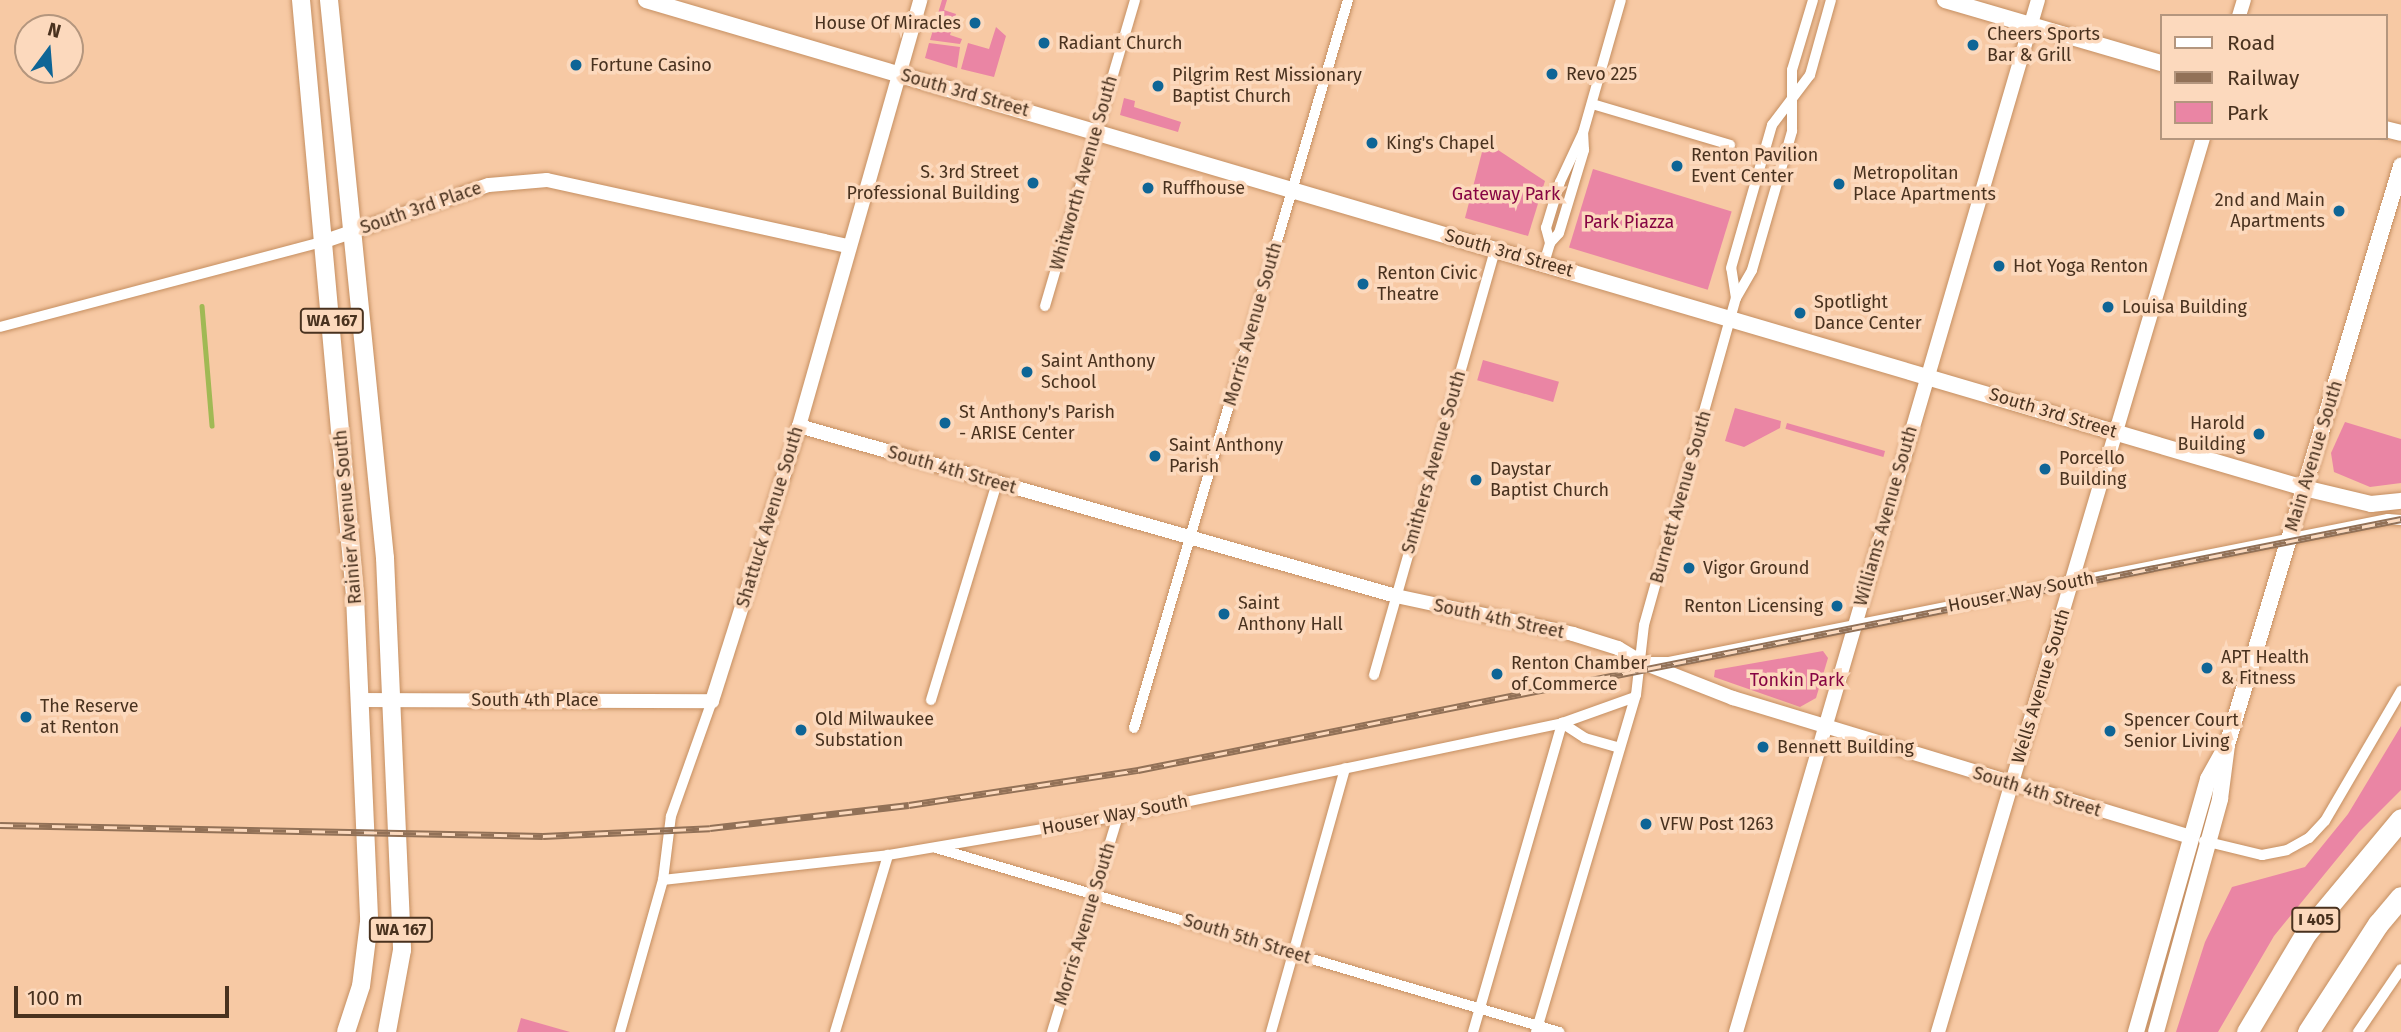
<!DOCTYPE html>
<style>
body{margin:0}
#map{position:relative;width:2401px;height:1032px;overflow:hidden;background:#f7c9a4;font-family:"Fira Sans",sans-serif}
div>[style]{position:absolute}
.green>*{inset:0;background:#ea85a4;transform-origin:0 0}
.stream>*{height:4.5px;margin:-2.25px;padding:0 2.25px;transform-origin:2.25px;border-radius:2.25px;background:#a0b954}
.roads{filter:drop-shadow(0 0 2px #c58f61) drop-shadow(0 0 2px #c58f61)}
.minor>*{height:10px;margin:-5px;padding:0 5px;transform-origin:5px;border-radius:5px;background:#fff}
.tertiary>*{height:14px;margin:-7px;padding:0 7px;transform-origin:7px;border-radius:7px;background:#fff}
.secondary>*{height:16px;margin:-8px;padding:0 8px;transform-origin:8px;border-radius:8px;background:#fff}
.primary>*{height:18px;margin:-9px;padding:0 9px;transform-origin:9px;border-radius:9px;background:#fff}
.motorway>*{height:21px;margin:-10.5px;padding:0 10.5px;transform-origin:10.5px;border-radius:10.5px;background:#fff}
.rail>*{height:7px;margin-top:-3.5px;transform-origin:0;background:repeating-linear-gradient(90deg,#fcd9bd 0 13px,#927157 0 26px);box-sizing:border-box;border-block:2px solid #927157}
.dots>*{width:19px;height:19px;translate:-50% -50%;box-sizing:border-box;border:4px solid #fcd9bd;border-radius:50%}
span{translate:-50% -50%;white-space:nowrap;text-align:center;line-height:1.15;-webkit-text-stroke:7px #fcd9bd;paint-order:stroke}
.shield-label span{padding:2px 5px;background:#fcd9bd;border:2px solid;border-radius:5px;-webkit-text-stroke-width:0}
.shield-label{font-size:16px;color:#49321f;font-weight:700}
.poi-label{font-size:18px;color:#49321f}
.right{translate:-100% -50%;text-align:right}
.left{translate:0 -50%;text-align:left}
.street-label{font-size:18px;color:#49321f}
.park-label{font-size:18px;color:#860443}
.legend{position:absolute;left:2160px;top:14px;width:228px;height:126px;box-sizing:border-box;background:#fcd9bd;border:2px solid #b4967e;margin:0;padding:9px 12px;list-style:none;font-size:21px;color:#49321f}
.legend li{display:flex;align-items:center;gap:14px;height:35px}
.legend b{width:35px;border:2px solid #b4967e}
.north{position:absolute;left:14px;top:14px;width:70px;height:70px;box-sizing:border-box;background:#fcd9bd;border:2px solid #b4967e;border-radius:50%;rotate:16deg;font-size:19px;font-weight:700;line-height:28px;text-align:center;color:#49321f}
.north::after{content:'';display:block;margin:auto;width:24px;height:32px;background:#0e6596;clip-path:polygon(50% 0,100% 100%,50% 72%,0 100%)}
.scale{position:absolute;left:14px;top:986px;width:215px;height:32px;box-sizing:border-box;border:4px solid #49321f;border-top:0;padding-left:9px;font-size:21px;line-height:24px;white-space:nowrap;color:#49321f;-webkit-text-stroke:5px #fcd9bd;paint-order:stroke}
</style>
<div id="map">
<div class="green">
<i style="clip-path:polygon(942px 0,947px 0,944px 10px,956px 14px,950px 35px,962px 39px,960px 44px,930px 40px)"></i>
<i style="clip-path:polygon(996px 27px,1006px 36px,994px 77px,961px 69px,968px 43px,989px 49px)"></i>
<i style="clip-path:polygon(929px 43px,960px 47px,957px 68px,925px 58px)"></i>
<i style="clip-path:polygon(1124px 98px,1135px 101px,1134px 107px,1181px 122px,1178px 132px,1120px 115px)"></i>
<i style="clip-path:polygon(1489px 144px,1545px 181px,1528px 236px,1465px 218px,1482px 152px)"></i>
<i style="left:1593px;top:169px;width:145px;height:82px;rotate:17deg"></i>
<i style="left:1483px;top:360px;width:79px;height:21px;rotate:16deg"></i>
<i style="clip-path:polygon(1735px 408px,1781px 421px,1780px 428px,1744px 447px,1725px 441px)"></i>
<i style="clip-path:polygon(2345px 422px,2401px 439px,2401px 483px,2370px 487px,2334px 472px,2331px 453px)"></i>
<i style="left:1787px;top:423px;width:102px;height:6px;rotate:16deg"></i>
<i style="clip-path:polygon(1823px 651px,1828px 658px,1816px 698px,1800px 707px,1714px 677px,1715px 670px)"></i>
<i style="clip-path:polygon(2401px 726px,2401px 790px,2359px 832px,2274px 936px,2218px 1032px,2176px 1032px,2205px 942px,2232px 887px,2305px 867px,2348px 814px)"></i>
<i style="clip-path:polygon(521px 1018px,570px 1032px,517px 1032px)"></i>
</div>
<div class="stream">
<i style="left:202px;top:306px;width:120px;rotate:85.2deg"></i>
</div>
<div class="roads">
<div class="minor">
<i style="left:1592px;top:104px;width:144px;rotate:16.5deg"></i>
<i style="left:1550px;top:243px;width:16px;rotate:-105deg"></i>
<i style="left:1546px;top:228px;width:48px;rotate:-73.1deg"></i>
<i style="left:1560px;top:182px;width:54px;rotate:-64.9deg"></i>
<i style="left:1583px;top:133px;width:138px;rotate:-74.1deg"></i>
<i style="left:1544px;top:263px;width:21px;rotate:-73deg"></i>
<i style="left:1550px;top:243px;width:13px;rotate:-48deg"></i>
<i style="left:1559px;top:233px;width:87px;rotate:-73.2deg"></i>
<i style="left:1584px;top:150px;width:17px;rotate:-93deg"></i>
<i style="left:1736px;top:298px;width:30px;rotate:-99deg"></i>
<i style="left:1731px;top:268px;width:149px;rotate:-74deg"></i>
<i style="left:1772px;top:125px;width:63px;rotate:-52.8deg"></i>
<i style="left:1810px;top:75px;width:78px;rotate:-74.4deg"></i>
<i style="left:1045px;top:306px;width:319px;rotate:-73.6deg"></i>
<i style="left:0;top:327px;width:336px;rotate:-14.8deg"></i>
<i style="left:1647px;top:662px;width:22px"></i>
<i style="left:1669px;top:662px;width:733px;rotate:-11.25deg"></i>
<i style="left:2388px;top:519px;width:13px;rotate:4deg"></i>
<i style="left:1374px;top:675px;width:443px;rotate:-74.1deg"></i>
<i style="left:931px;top:700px;width:227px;rotate:-73.1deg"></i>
<i style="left:1562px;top:723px;width:27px;rotate:33deg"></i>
<i style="left:1585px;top:738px;width:36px;rotate:16deg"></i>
<i style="left:1134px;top:728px;width:759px;rotate:-73.62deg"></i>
<i style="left:2204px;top:841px;width:60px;rotate:13.6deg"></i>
<i style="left:2262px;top:855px;width:25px;rotate:-11deg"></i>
<i style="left:2287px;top:850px;width:25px;rotate:-29deg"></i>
<i style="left:2309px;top:838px;width:23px;rotate:-47deg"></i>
<i style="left:2325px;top:821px;width:151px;rotate:-59.7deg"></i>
<i style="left:936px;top:848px;width:650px;rotate:16.45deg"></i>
<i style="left:663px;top:880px;width:226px;rotate:-6.3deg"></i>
<i style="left:888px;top:855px;width:233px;rotate:-9.6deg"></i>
<i style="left:1118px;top:816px;width:454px;rotate:-11.8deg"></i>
<i style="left:1562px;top:723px;width:77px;rotate:-19.6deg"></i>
<i style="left:620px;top:1032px;width:158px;rotate:-74.2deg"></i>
<i style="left:663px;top:880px;width:64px;rotate:-82.9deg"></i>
<i style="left:671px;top:816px;width:122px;rotate:-70.4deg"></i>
<i style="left:835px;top:1032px;width:185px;rotate:-73.3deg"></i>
<i style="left:1052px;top:1032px;width:226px;rotate:-73deg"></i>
<i style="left:1271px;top:1032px;width:274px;rotate:-74.3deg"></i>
<i style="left:1473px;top:1032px;width:322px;rotate:-73.9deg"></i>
<i style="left:1536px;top:1032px;width:352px;rotate:-73.5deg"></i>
<i style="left:1636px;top:695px;width:70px;rotate:-83.5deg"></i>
<i style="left:1644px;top:625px;width:340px;rotate:-74.3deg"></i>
<i style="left:1736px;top:298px;width:32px;rotate:-60deg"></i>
<i style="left:1752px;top:270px;width:145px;rotate:-73.9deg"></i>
<i style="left:1792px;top:131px;width:61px;rotate:-90deg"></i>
<i style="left:1792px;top:70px;width:73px;rotate:-73.3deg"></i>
<i style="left:2358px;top:1032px;width:76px;rotate:-55.7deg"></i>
</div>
<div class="tertiary">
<i style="left:2239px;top:16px;width:17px;rotate:-73deg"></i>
<i style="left:325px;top:241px;width:173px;rotate:-18.9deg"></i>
<i style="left:489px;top:185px;width:58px;rotate:-4.9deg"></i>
<i style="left:547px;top:180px;width:308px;rotate:12.4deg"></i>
<i style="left:799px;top:426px;width:621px;rotate:15.89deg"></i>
<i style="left:1396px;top:596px;width:181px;rotate:12.1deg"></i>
<i style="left:1573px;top:634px;width:47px;rotate:17.3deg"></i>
<i style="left:1618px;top:648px;width:27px;rotate:31deg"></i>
<i style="left:1641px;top:662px;width:99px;rotate:21.4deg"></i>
<i style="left:1733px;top:698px;width:479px;rotate:16.9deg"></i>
<i style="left:359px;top:700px;width:353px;rotate:0.2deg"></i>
<i style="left:712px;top:701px;width:288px;rotate:-72.4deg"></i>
<i style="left:799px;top:426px;width:443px;rotate:-74.1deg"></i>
<i style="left:1736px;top:1032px;width:1075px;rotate:-73.69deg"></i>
<i style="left:1938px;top:1032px;width:932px;rotate:-73.49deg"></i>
</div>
<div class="secondary">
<i style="left:646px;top:0;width:1728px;rotate:16.4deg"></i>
<i style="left:2304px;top:488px;width:69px;rotate:13.4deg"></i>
<i style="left:2371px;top:504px;width:30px;rotate:-6deg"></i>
<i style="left:1945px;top:0;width:225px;rotate:16.3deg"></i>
<i style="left:2385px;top:129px;width:16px;rotate:14deg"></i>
<i style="left:2136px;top:1032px;width:263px;rotate:-74.1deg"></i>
<i style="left:2208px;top:779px;width:39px;rotate:-61deg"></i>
<i style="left:2156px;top:1032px;width:242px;rotate:-74.6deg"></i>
<i style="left:2220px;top:799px;width:54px;rotate:-82.6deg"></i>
<i style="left:2227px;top:745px;width:605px;rotate:-73.27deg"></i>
</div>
<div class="primary">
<i style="left:301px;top:0;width:598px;rotate:84.82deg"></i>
<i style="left:355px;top:596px;width:326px;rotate:87.5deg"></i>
<i style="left:369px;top:922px;width:64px;rotate:97.1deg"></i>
<i style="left:361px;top:986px;width:48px;rotate:108.1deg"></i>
<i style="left:329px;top:0;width:561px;rotate:84.27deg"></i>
<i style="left:385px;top:558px;width:392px;rotate:87.5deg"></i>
<i style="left:402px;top:950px;width:83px;rotate:100.4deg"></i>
</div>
<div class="motorway">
<i style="left:2247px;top:1032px;width:115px;rotate:-59.2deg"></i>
<i style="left:2306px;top:933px;width:148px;rotate:-50.2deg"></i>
<i style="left:2308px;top:1032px;width:129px;rotate:-57.1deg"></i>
<i style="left:2378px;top:924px;width:35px;rotate:-50deg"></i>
</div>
</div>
<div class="rail">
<i style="left:0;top:825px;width:543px;rotate:1.16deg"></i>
<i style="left:543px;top:836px;width:167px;rotate:-2.7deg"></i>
<i style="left:710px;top:828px;width:200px;rotate:-6.6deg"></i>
<i style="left:909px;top:805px;width:232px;rotate:-8.7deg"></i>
<i style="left:1138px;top:770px;width:1288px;rotate:-11.24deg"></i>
</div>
<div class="dots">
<i style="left:975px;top:23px;background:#0e6596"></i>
<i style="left:1044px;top:43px;background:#0e6596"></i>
<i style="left:1973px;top:45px;background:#0e6596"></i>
<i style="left:576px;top:65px;background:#0e6596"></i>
<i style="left:1552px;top:74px;background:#0e6596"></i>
<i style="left:1158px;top:86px;background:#0e6596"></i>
<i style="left:1372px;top:143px;background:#0e6596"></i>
<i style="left:1677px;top:166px;background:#0e6596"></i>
<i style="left:1033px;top:183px;background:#0e6596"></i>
<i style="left:1839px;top:184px;background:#0e6596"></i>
<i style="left:1148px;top:188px;background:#0e6596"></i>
<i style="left:2339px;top:211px;background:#0e6596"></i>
<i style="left:1999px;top:266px;background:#0e6596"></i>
<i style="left:1363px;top:284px;background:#0e6596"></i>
<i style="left:2108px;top:307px;background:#0e6596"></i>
<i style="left:1800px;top:313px;background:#0e6596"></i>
<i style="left:1027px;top:372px;background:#0e6596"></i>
<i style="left:945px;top:423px;background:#0e6596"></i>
<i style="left:2259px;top:434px;background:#0e6596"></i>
<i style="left:1155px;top:456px;background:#0e6596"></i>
<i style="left:2045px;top:469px;background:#0e6596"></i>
<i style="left:1476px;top:480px;background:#0e6596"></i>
<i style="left:1689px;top:568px;background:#0e6596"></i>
<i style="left:1837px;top:606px;background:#0e6596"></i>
<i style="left:1224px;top:614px;background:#0e6596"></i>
<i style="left:2207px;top:668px;background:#0e6596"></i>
<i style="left:1497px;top:674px;background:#0e6596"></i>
<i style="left:26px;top:717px;background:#0e6596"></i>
<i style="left:801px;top:730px;background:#0e6596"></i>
<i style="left:2110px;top:731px;background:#0e6596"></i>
<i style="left:1763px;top:747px;background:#0e6596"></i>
<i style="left:1646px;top:824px;background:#0e6596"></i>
</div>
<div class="shield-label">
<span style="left:332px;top:321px">WA 167</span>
<span style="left:2316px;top:920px">I 405</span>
<span style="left:401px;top:930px">WA 167</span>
</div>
<div class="poi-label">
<span class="right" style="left:961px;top:23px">House Of Miracles</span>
<span class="left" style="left:1987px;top:45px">Cheers Sports<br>Bar &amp; Grill</span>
<span class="left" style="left:1058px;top:43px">Radiant Church</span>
<span class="left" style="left:590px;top:65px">Fortune Casino</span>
<span class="left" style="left:1566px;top:74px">Revo 225</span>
<span class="left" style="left:1172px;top:86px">Pilgrim Rest Missionary<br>Baptist Church</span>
<span class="left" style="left:1386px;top:143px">King's Chapel</span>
<span class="left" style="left:1691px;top:166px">Renton Pavilion<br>Event Center</span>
<span class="right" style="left:1019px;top:183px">S. 3rd Street<br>Professional Building</span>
<span class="left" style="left:1853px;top:184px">Metropolitan<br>Place Apartments</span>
<span class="left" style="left:1162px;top:188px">Ruffhouse</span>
<span class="right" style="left:2325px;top:211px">2nd and Main<br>Apartments</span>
<span class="left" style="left:2013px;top:266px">Hot Yoga Renton</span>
<span class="left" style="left:1377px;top:284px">Renton Civic<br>Theatre</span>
<span class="left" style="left:1814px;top:313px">Spotlight<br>Dance Center</span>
<span class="left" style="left:2122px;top:307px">Louisa Building</span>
<span class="left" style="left:1041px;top:372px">Saint Anthony<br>School</span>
<span class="left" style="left:959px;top:423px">St Anthony's Parish<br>- ARISE Center</span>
<span class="right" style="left:2245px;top:434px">Harold<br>Building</span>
<span class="left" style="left:1169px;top:456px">Saint Anthony<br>Parish</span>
<span class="left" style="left:2059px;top:469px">Porcello<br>Building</span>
<span class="left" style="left:1490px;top:480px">Daystar<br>Baptist Church</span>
<span class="left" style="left:1703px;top:568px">Vigor Ground</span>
<span class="left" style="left:1238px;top:614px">Saint<br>Anthony Hall</span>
<span class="right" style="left:1823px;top:606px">Renton Licensing</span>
<span class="left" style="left:2221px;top:668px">APT Health<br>&amp; Fitness</span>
<span class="left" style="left:1511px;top:674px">Renton Chamber<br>of Commerce</span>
<span class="left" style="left:40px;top:717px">The Reserve<br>at Renton</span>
<span class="left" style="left:815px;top:730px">Old Milwaukee<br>Substation</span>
<span class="left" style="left:2124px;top:731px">Spencer Court<br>Senior Living</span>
<span class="left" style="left:1777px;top:747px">Bennett Building</span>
<span class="left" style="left:1660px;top:824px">VFW Post 1263</span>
</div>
<div class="street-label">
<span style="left:965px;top:93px;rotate:16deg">South 3rd Street</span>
<span style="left:1084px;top:173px;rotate:-74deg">Whitworth Avenue South</span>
<span style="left:421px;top:208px;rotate:-19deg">South 3rd Place</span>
<span style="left:1509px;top:253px;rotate:16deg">South 3rd Street</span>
<span style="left:1253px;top:324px;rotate:-74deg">Morris Avenue South</span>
<span style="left:2053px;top:413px;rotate:17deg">South 3rd Street</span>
<span style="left:2314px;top:456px;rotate:-73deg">Main Avenue South</span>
<span style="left:1434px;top:462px;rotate:-74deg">Smithers Avenue South</span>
<span style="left:952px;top:470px;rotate:16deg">South 4th Street</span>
<span style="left:1681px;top:497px;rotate:-74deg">Burnett Avenue South</span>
<span style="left:1886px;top:516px;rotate:-74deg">Williams Avenue South</span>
<span style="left:348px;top:517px;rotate:-95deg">Rainier Avenue South</span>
<span style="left:770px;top:517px;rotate:-73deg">Shattuck Avenue South</span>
<span style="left:2021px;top:592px;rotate:-11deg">Houser Way South</span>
<span style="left:1499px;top:619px;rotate:12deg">South 4th Street</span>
<span style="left:2041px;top:686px;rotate:-73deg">Wells Avenue South</span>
<span style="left:535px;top:700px">South 4th Place</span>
<span style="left:2037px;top:792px;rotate:17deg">South 4th Street</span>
<span style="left:1115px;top:815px;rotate:-11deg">Houser Way South</span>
<span style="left:1085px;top:924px;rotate:-73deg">Morris Avenue South</span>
<span style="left:1247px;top:939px;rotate:17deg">South 5th Street</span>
</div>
<div class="park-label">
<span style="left:1506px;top:194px">Gateway Park</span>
<span style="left:1629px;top:222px">Park Piazza</span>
<span style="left:1797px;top:680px">Tonkin Park</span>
</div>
<ul class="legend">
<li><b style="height:9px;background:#fff"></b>Road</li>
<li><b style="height:9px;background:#927157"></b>Railway</li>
<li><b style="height:19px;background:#ea85a4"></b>Park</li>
</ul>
<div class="north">N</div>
<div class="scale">100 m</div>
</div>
